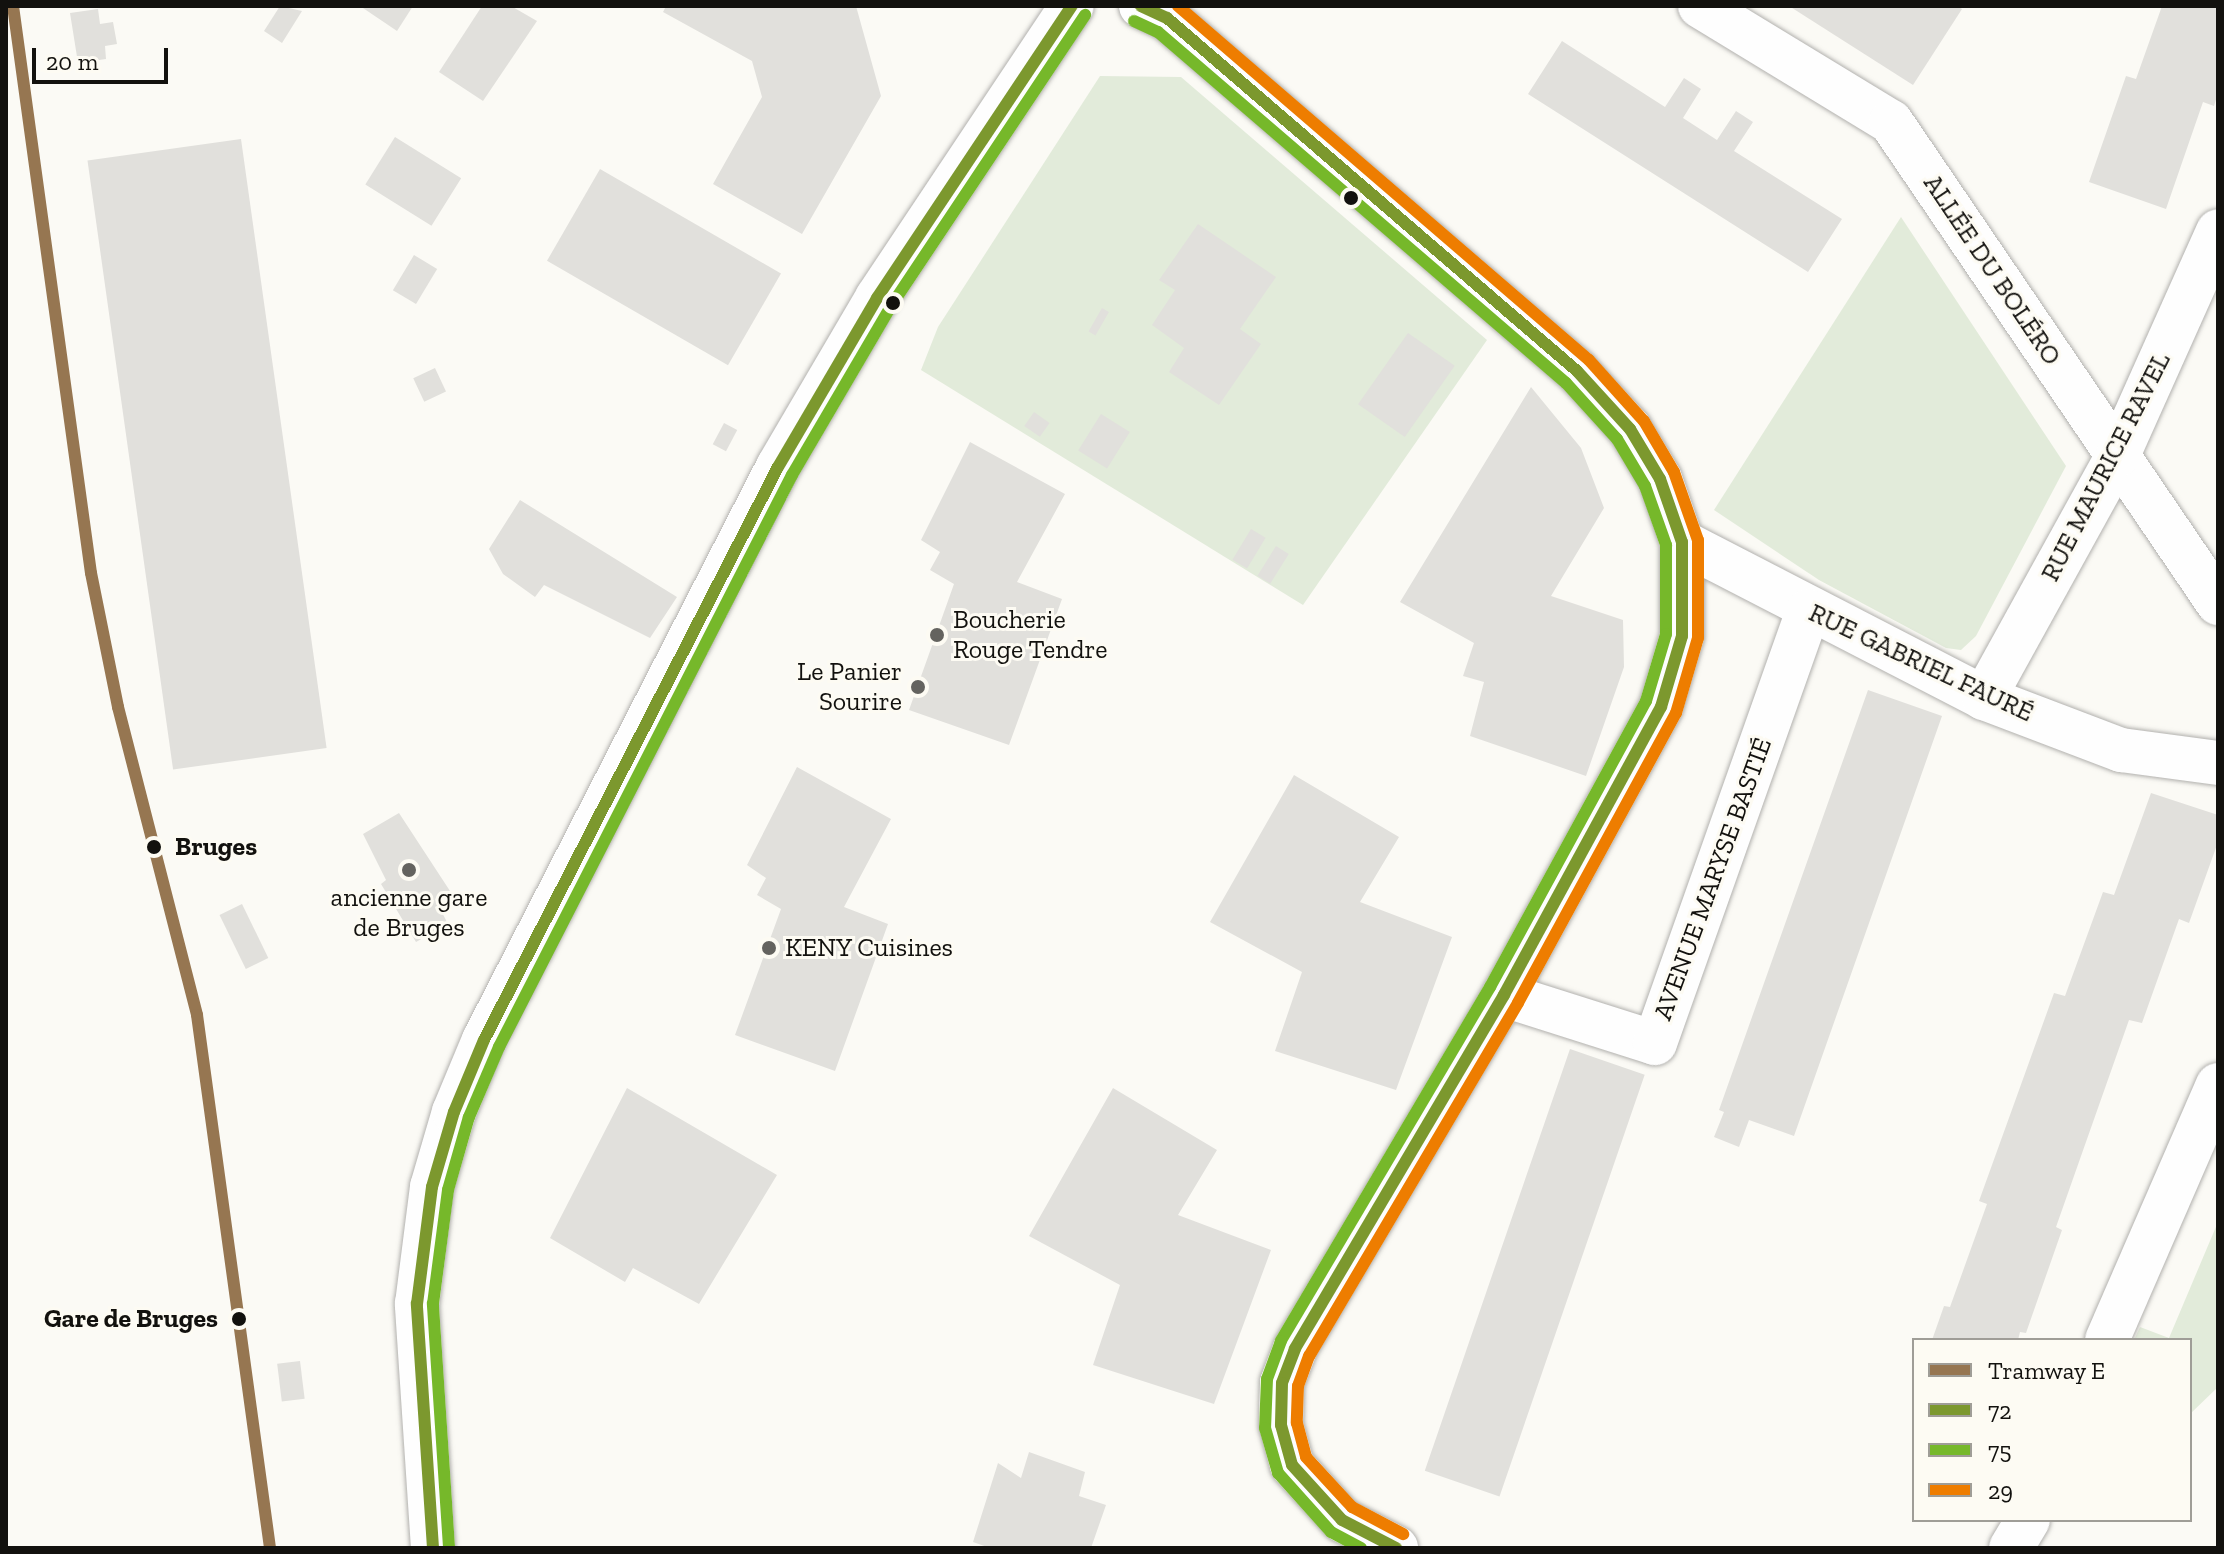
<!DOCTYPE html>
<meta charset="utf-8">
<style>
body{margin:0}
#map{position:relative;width:2224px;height:1554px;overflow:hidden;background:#fbfaf5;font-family:"Zilla Slab",serif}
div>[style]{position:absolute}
.green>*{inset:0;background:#e2ebda}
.building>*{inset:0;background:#e1e0dc;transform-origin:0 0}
.roads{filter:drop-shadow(0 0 2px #b2b1ae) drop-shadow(0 0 2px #b2b1ae)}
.minor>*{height:44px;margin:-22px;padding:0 22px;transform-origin:22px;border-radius:22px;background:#fefefe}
.major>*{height:44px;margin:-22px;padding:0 22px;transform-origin:22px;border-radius:22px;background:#fefefe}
.bus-1>*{height:12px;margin:-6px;padding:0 6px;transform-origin:6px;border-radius:6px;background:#7c982e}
.bus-2>*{height:12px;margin:-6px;padding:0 6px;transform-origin:6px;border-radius:6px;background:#76b82a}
.bus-3>*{height:12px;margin:-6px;padding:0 6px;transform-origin:6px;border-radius:6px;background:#ee7d00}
.tram-1>*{height:12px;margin:-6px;padding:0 6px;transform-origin:6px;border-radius:6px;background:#967651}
.dots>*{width:22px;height:22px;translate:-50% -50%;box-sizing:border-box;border:4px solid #fdfbf3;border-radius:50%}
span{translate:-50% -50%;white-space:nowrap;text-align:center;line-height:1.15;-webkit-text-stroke:6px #fdfbf3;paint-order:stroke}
.street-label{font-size:26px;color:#12110e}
.poi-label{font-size:26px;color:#12110e}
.left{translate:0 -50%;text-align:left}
.right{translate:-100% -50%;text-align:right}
.stop-label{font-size:26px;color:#12110e;font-weight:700}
.frame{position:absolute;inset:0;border:8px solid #12110e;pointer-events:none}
.legend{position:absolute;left:1912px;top:1338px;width:280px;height:184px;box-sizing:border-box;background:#fdfbf3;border:2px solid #9f9d97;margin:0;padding:10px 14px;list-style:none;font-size:24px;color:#12110e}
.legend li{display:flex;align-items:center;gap:16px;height:40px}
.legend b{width:40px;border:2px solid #9f9d97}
.scale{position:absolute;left:32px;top:48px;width:136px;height:36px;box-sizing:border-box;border:4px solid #12110e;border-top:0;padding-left:10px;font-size:24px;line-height:28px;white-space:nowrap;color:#12110e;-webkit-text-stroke:6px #fdfbf3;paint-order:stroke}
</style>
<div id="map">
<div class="green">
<i style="clip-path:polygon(1100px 76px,1181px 77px,1487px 340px,1303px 605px,921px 370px,938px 327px)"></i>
<i style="clip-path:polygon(1901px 217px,2066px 466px,1976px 636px,1961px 650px,1946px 648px,1819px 580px,1714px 510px)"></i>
<i style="clip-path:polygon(2218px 1222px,2218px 1387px,2190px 1414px,2190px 1340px,2134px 1340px,2140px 1327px,2169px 1338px)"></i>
</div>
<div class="building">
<i style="clip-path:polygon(280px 6px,302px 11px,282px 43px,264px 31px)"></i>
<i style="clip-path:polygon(360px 6px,413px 6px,397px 31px)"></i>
<i style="clip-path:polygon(482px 6px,511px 6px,537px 21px,483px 101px,439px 72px)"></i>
<i style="clip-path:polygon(666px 6px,856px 6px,881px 96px,802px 234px,713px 184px,762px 97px,752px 61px,663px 12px)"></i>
<i style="clip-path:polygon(1789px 6px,1957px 6px,1962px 9px,1913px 85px)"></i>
<i style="clip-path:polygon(2162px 6px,2218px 6px,2218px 93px,2214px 106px,2203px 102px,2166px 209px,2089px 182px,2126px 76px,2136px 79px)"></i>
<i style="clip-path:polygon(98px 9px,100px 24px,113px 22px,117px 44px,105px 46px,106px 59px,78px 63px,70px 13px)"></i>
<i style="clip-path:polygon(1562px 41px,1665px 107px,1684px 78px,1701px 89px,1683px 118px,1717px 140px,1736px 111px,1753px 122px,1734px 151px,1842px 219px,1808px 272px,1528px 94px)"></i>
<i style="left:395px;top:137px;width:78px;height:56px;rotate:32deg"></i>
<i style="left:241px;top:139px;width:615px;height:155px;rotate:82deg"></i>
<i style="left:600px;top:169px;width:209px;height:106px;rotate:30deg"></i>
<i style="clip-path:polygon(1198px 224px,1276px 277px,1240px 329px,1261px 344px,1219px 405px,1169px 372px,1184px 348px,1152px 325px,1175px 290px,1159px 280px)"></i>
<i style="left:414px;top:255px;width:27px;height:41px;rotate:31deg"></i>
<i style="left:1102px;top:308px;width:8px;height:27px;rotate:30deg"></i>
<i style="left:1408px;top:333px;width:57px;height:87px;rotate:35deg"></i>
<i style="left:435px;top:368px;width:26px;height:24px;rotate:65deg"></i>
<i style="clip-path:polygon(1531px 387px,1581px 448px,1604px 508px,1551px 596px,1623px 620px,1624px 667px,1586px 776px,1470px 736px,1484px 682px,1463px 676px,1474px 643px,1400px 602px)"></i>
<i style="left:1034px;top:412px;width:19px;height:17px;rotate:35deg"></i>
<i style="left:1101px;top:414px;width:34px;height:43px;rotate:32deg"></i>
<i style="left:724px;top:423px;width:15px;height:24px;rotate:28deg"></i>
<i style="clip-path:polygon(970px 442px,1065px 494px,1017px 582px,1062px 599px,1009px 745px,909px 710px,954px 584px,930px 570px,940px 552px,921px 540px)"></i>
<i style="clip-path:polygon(520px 500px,677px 597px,650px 638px,544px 585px,535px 597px,503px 574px,489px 549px)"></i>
<i style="left:1251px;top:529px;width:17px;height:36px;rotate:31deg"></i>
<i style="left:1276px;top:546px;width:15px;height:35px;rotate:32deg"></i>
<i style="clip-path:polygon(1868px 690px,1942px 716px,1794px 1136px,1749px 1120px,1739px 1147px,1714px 1137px,1724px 1112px,1719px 1110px)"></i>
<i style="clip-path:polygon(797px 767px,891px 819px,844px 907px,888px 924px,835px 1071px,735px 1035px,781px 909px,757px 895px,766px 878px,747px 865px)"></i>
<i style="clip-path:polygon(1294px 775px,1399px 837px,1360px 902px,1452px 937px,1396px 1090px,1275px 1051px,1302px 972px,1210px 922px)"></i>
<i style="clip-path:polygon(2151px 793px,2218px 815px,2218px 842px,2189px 923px,2179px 919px,2142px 1023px,2129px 1020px,2056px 1227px,2062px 1230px,2026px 1333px,2020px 1332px,2018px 1340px,1932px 1340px,1944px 1306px,1950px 1307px,1987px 1204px,1979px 1201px,2054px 993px,2065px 996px,2103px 892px,2114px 895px)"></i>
<i style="clip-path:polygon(399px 813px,450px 891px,435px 899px,448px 924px,416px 942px,381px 884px,386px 880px,363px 834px)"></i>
<i style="left:242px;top:904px;width:60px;height:25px;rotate:64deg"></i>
<i style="left:1570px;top:1049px;width:79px;height:446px;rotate:19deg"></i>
<i style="clip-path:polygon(627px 1088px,777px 1175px,699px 1304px,633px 1268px,625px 1282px,550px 1238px)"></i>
<i style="clip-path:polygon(1113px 1088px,1217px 1150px,1178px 1215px,1271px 1250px,1214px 1404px,1093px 1365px,1120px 1285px,1029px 1236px)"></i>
<i style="left:300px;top:1361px;width:38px;height:23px;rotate:83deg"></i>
<i style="clip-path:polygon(1029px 1452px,1085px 1472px,1079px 1496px,1106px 1505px,1091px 1548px,990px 1548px,973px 1542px,998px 1463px,1021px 1478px)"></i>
</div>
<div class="roads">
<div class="minor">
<i style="left:1141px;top:6px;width:29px;rotate:25deg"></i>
<i style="left:1167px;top:18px;width:541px;rotate:40.73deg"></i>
<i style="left:1577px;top:371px;width:79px;rotate:47.6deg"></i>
<i style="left:1630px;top:429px;width:58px;rotate:59deg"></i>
<i style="left:1660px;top:479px;width:67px;rotate:70.8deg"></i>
<i style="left:1682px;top:542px;width:94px;rotate:90deg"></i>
<i style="left:1682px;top:636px;width:74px;rotate:106.5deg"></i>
<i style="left:1661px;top:707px;width:328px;rotate:118.6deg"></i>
<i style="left:1504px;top:995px;width:411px;rotate:120.6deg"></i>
<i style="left:1295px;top:1349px;width:36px;rotate:111deg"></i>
<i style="left:1282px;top:1383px;width:42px;rotate:91.4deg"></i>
<i style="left:1281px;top:1425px;width:41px;rotate:74.6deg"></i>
<i style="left:1292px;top:1465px;width:74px;rotate:47.7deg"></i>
<i style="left:1342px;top:1520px;width:61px;rotate:27.4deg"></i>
<i style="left:1700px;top:6px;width:223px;rotate:31.3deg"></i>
<i style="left:1891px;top:122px;width:582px;rotate:55.79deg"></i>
<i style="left:1682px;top:542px;width:340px;rotate:27.3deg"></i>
<i style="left:1984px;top:698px;width:147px;rotate:20.8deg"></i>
<i style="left:2121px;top:750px;width:98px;rotate:7.6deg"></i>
<i style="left:1984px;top:698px;width:277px;rotate:-61.1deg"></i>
<i style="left:2118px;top:455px;width:245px;rotate:-65.9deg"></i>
<i style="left:1504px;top:995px;width:158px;rotate:17.6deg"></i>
<i style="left:1655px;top:1043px;width:458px;rotate:-70.5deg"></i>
<i style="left:2107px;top:1340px;width:278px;rotate:-66.5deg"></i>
<i style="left:2011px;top:1548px;width:33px;rotate:-59deg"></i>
</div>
<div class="major">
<i style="left:433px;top:1548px;width:245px;rotate:-93.8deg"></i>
<i style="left:417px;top:1304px;width:118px;rotate:-82.7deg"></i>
<i style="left:432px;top:1187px;width:78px;rotate:-73.7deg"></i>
<i style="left:454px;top:1112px;width:78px;rotate:-67.4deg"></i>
<i style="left:484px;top:1040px;width:644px;rotate:-62.84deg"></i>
<i style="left:778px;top:467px;width:196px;rotate:-59.6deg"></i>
<i style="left:877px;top:298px;width:351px;rotate:-56.3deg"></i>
</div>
</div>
<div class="bus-1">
<i style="left:1141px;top:6px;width:29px;rotate:25deg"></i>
<i style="left:1167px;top:18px;width:541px;rotate:40.73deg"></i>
<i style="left:1577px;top:371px;width:79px;rotate:47.6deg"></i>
<i style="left:1630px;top:429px;width:58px;rotate:59deg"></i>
<i style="left:1660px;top:479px;width:67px;rotate:70.8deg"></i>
<i style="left:1682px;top:542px;width:94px;rotate:90deg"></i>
<i style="left:1682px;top:636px;width:74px;rotate:106.5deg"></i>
<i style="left:1661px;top:707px;width:328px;rotate:118.6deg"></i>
<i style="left:1504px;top:995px;width:411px;rotate:120.6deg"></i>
<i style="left:1295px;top:1349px;width:36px;rotate:111deg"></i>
<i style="left:1282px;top:1383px;width:42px;rotate:91.4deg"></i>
<i style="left:1281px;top:1425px;width:41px;rotate:74.6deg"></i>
<i style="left:1292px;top:1465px;width:74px;rotate:47.7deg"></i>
<i style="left:1342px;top:1520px;width:61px;rotate:27.4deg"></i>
<i style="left:433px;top:1548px;width:245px;rotate:-93.8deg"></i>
<i style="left:417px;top:1304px;width:118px;rotate:-82.7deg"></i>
<i style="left:432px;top:1187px;width:78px;rotate:-73.7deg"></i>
<i style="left:454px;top:1112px;width:78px;rotate:-67.4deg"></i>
<i style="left:484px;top:1040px;width:644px;rotate:-62.84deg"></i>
<i style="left:778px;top:467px;width:196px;rotate:-59.6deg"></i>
<i style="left:877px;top:298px;width:351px;rotate:-56.3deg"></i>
</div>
<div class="bus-2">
<i style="left:1134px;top:21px;width:26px;rotate:25deg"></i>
<i style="left:1158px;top:32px;width:538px;rotate:40.71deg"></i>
<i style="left:1566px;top:383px;width:76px;rotate:47.7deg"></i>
<i style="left:1617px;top:439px;width:55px;rotate:59.2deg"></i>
<i style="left:1645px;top:486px;width:63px;rotate:70.4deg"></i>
<i style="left:1666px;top:545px;width:89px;rotate:90deg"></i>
<i style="left:1666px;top:634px;width:70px;rotate:106.6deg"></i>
<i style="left:1646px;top:701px;width:326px;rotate:118.6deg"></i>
<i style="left:1490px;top:987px;width:411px;rotate:120.6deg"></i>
<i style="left:1281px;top:1341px;width:40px;rotate:110.2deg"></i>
<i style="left:1267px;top:1379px;width:49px;rotate:92.3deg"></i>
<i style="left:1265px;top:1428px;width:47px;rotate:73.9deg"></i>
<i style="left:1278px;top:1473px;width:79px;rotate:48.1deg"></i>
<i style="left:1331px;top:1532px;width:34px;rotate:28deg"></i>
<i style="left:449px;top:1547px;width:244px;rotate:-93.8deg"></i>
<i style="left:433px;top:1304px;width:115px;rotate:-82.5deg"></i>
<i style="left:448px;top:1190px;width:76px;rotate:-74deg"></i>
<i style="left:469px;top:1117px;width:76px;rotate:-66.8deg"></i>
<i style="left:499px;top:1047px;width:643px;rotate:-62.88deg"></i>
<i style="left:792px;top:475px;width:196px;rotate:-59.6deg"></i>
<i style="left:891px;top:306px;width:350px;rotate:-56.3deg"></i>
</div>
<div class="bus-3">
<i style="left:1178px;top:6px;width:542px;rotate:40.74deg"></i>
<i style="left:1589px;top:360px;width:82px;rotate:48deg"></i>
<i style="left:1644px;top:421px;width:59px;rotate:59.5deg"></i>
<i style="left:1674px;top:472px;width:72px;rotate:70.6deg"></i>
<i style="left:1698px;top:540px;width:98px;rotate:90deg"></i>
<i style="left:1698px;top:638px;width:78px;rotate:106.3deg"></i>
<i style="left:1676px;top:713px;width:330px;rotate:118.6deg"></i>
<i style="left:1518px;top:1003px;width:410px;rotate:120.6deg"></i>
<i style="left:1309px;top:1356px;width:32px;rotate:110deg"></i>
<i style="left:1298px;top:1386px;width:37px;rotate:92deg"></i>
<i style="left:1297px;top:1423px;width:35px;rotate:75deg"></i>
<i style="left:1306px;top:1457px;width:68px;rotate:47.4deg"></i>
<i style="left:1352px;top:1507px;width:58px;rotate:27.9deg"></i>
</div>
<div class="tram-1">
<i style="left:13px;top:6px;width:572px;rotate:82.17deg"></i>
<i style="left:91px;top:573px;width:137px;rotate:78.6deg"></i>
<i style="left:118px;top:707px;width:318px;rotate:75.6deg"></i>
<i style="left:197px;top:1015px;width:538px;rotate:82.2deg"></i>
</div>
<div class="dots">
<i style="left:1351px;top:198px;background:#12110e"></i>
<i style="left:893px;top:303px;background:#12110e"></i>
<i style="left:937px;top:635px;background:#64635f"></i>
<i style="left:918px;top:687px;background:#64635f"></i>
<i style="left:154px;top:847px;background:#12110e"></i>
<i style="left:409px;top:870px;background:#64635f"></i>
<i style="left:769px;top:948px;background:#64635f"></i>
<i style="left:239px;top:1319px;background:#12110e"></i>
</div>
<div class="street-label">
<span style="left:1992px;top:270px;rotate:56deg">ALLÉE DU BOLÉRO</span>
<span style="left:2106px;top:467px;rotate:-63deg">RUE MAURICE RAVEL</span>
<span style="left:1921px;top:663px;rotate:25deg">RUE GABRIEL FAURÉ</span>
<span style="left:1713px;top:879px;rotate:-70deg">AVENUE MARYSE BASTIÉ</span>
</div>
<div class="poi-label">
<span class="left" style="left:953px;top:635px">Boucherie<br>Rouge Tendre</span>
<span class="right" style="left:902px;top:687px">Le Panier<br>Sourire</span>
<span style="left:409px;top:913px">ancienne gare<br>de Bruges</span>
<span class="left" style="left:785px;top:948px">KENY Cuisines</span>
</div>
<div class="stop-label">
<span class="left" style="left:175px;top:847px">Bruges</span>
<span class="right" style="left:218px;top:1319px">Gare de Bruges</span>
</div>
<div class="frame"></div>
<ul class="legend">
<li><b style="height:10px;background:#967651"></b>Tramway E</li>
<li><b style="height:10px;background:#7c982e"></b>72</li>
<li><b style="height:10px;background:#76b82a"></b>75</li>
<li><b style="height:10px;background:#ee7d00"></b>29</li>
</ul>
<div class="scale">20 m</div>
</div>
